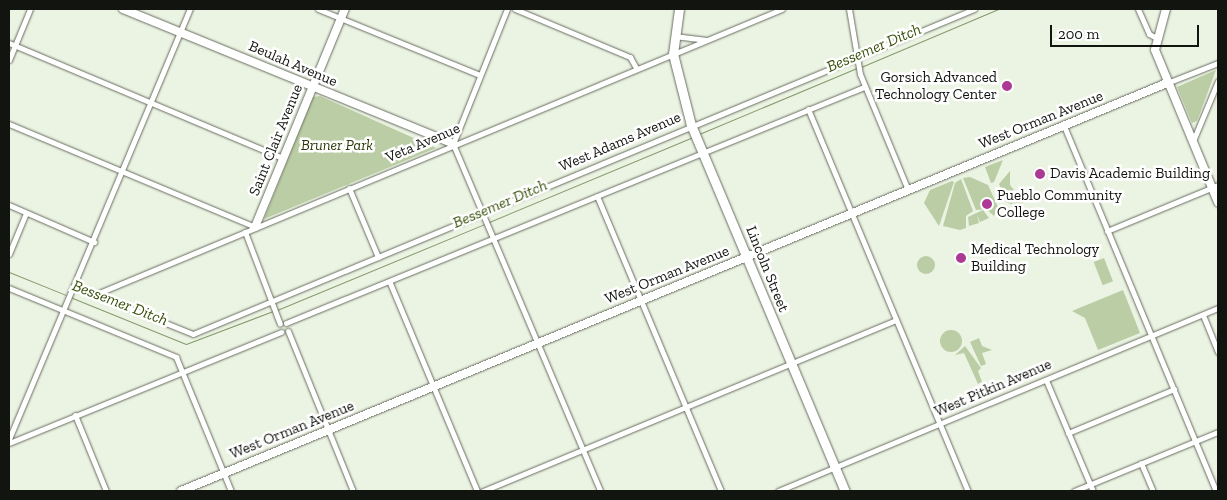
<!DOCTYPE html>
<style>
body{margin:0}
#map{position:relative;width:1227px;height:500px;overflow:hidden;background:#ebf3e3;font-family:"Zilla Slab",serif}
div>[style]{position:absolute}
.green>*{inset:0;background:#bbcda4;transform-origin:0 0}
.round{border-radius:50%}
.stream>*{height:1px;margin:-0.5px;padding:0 0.5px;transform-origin:0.5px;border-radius:0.5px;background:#869a6d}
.roads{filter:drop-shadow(0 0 1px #676d5f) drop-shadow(0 0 1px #676d5f)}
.street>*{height:5px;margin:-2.5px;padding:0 2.5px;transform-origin:2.5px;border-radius:2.5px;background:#fff}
.secondary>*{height:8px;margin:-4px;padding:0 4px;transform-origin:4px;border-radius:4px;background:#fff}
.primary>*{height:9px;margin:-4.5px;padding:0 4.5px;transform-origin:4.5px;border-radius:4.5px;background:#fff}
.dots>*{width:14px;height:14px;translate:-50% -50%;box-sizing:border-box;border:2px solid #fff;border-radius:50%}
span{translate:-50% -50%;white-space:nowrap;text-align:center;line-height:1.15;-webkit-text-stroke:5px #fff;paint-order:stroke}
.street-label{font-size:15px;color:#12140f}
.poi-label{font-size:15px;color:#12140f}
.right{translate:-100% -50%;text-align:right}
.left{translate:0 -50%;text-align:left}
.park-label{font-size:15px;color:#283a05;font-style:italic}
.water-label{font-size:16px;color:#374e07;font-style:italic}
.frame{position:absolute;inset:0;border:10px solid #12140f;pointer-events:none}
.scale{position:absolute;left:1050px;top:25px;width:149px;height:22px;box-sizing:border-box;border:2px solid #12140f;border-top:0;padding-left:6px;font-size:15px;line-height:18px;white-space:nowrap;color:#12140f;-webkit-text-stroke:4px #fff;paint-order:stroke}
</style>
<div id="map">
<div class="green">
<i style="clip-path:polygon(1216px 70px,1197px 121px,1192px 123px,1177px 87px)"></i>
<i style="clip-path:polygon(320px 96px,436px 148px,264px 219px,313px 97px)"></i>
<i style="clip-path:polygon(1003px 160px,994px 182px,991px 183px,985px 167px)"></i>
<i style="clip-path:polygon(1010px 171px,1010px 185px,1024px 203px,1016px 206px,1006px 202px,999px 184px)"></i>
<i style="clip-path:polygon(970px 177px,988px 185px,998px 207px,994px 216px,986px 209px,976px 210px,963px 178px)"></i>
<i style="clip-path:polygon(961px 179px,973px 211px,966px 216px,966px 228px,960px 230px,943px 226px,955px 183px)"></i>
<i style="clip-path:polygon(952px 181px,954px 182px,939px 226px,924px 203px,930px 190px)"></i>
<i style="clip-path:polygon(983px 210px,989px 218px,980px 222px,977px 215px,979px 223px,969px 226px,968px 217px)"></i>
<i class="round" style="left:917px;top:256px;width:18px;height:18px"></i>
<i style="left:1104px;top:258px;width:25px;height:11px;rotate:69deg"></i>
<i style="clip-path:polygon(1123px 290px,1140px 333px,1098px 350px,1085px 318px,1072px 311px)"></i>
<i class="round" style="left:940px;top:330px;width:22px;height:22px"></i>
<i style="clip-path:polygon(979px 338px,982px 346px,992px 350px,982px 353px,986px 364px,981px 366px,970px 342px)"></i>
<i style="clip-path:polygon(965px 346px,981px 368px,978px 371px,982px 382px,978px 384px,964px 353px,955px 355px)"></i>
</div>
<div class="stream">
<i style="left:861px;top:67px;width:149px;rotate:-22.9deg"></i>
<i style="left:699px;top:134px;width:171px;rotate:-22.7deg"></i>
<i style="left:489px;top:222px;width:221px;rotate:-22.6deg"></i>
<i style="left:9px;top:272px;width:61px;rotate:22deg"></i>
<i style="left:70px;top:297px;width:125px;rotate:22.1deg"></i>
<i style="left:186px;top:344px;width:93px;rotate:-20.8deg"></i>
<i style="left:277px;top:310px;width:225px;rotate:-22.5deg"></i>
</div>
<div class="roads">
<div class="street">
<i style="left:318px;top:9px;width:175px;rotate:22.2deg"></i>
<i style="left:507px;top:9px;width:145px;rotate:111.8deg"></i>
<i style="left:453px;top:144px;width:377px;rotate:67deg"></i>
<i style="left:515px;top:9px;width:125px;rotate:22.7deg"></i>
<i style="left:630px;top:57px;width:13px;rotate:61deg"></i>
<i style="left:849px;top:9px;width:66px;rotate:80.4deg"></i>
<i style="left:860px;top:74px;width:126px;rotate:67.5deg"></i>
<i style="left:1138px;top:9px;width:27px;rotate:66deg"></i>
<i style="left:1149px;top:34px;width:7px;rotate:27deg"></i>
<i style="left:674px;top:36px;width:31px;rotate:7deg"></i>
<i style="left:9px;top:43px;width:297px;rotate:22.8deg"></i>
<i style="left:9px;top:60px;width:55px;rotate:-67.6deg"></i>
<i style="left:1167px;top:83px;width:55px;rotate:-21.4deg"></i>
<i style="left:808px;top:109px;width:414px;rotate:67.3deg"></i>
<i style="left:9px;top:124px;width:267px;rotate:22.7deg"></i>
<i style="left:1064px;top:126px;width:395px;rotate:67.4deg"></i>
<i style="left:1193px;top:141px;width:65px;rotate:-67.4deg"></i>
<i style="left:349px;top:188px;width:75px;rotate:67.2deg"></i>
<i style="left:597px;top:196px;width:320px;rotate:67.2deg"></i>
<i style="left:9px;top:205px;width:93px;rotate:23.5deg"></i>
<i style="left:1107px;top:231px;width:120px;rotate:-22.5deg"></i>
<i style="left:245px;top:232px;width:98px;rotate:69.2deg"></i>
<i style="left:9px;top:254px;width:44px;rotate:-67.5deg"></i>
<i style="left:390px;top:283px;width:225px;rotate:67.3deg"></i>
<i style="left:76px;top:287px;width:126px;rotate:21.9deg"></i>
<i style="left:193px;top:334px;width:846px;rotate:-22.59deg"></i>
<i style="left:9px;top:288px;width:181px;rotate:22.4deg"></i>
<i style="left:176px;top:357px;width:145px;rotate:67.7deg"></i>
<i style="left:94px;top:295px;width:745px;rotate:-22.57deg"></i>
<i style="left:1203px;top:315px;width:40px;rotate:68deg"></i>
<i style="left:286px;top:323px;width:624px;rotate:-22.21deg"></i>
<i style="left:288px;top:331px;width:173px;rotate:67.9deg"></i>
<i style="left:1046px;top:380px;width:121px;rotate:67.1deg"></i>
<i style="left:75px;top:415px;width:82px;rotate:67.8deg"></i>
<i style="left:1068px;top:433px;width:115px;rotate:-22.5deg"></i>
<i style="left:9px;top:439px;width:467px;rotate:-67.2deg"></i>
<i style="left:9px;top:443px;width:294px;rotate:-22.2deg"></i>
<i style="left:1141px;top:463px;width:30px;rotate:67deg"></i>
<i style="left:483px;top:491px;width:447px;rotate:-22.5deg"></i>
<i style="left:778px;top:491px;width:477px;rotate:-22.6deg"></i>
<i style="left:1074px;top:491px;width:156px;rotate:-22.3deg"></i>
</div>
<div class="secondary">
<i style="left:123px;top:9px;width:357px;rotate:22.2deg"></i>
<i style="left:1166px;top:9px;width:42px;rotate:105deg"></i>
<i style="left:1155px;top:50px;width:165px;rotate:67.5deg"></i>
<i style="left:255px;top:227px;width:236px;rotate:-67.6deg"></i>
<i style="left:181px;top:491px;width:1067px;rotate:-22.48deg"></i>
</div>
<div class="primary">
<i style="left:679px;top:9px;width:45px;rotate:97.6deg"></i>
<i style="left:673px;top:54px;width:73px;rotate:75.8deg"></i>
<i style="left:691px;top:125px;width:397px;rotate:67.2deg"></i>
</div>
</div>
<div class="dots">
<i style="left:1007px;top:86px;background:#ac3993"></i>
<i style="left:1040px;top:174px;background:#ac3993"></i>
<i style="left:987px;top:204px;background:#ac3993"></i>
<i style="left:961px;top:258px;background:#ac3993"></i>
</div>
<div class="street-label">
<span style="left:293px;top:64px;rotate:23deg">Beulah Avenue</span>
<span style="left:1041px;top:120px;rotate:-22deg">West Orman Avenue</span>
<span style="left:276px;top:140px;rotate:-68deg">Saint Clair Avenue</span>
<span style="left:620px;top:142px;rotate:-23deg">West Adams Avenue</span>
<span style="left:423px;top:143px;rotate:-23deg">Veta Avenue</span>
<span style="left:767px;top:269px;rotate:68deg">Lincoln Street</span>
<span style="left:667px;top:275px;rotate:-22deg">West Orman Avenue</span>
<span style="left:993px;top:388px;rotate:-23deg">West Pitkin Avenue</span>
<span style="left:292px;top:430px;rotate:-22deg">West Orman Avenue</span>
</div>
<div class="poi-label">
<span class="right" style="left:997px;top:86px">Gorsich Advanced<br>Technology Center</span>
<span class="left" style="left:1050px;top:174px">Davis Academic Building</span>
<span class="left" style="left:997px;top:204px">Pueblo Community<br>College</span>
<span class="left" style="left:971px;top:258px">Medical Technology<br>Building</span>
</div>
<div class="park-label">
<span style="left:337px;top:146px">Bruner Park</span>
</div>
<div class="water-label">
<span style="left:874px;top:48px;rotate:-23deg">Bessemer Ditch</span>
<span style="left:500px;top:204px;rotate:-23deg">Bessemer Ditch</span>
<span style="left:120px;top:303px;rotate:21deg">Bessemer Ditch</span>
</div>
<div class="frame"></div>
<div class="scale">200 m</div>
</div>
